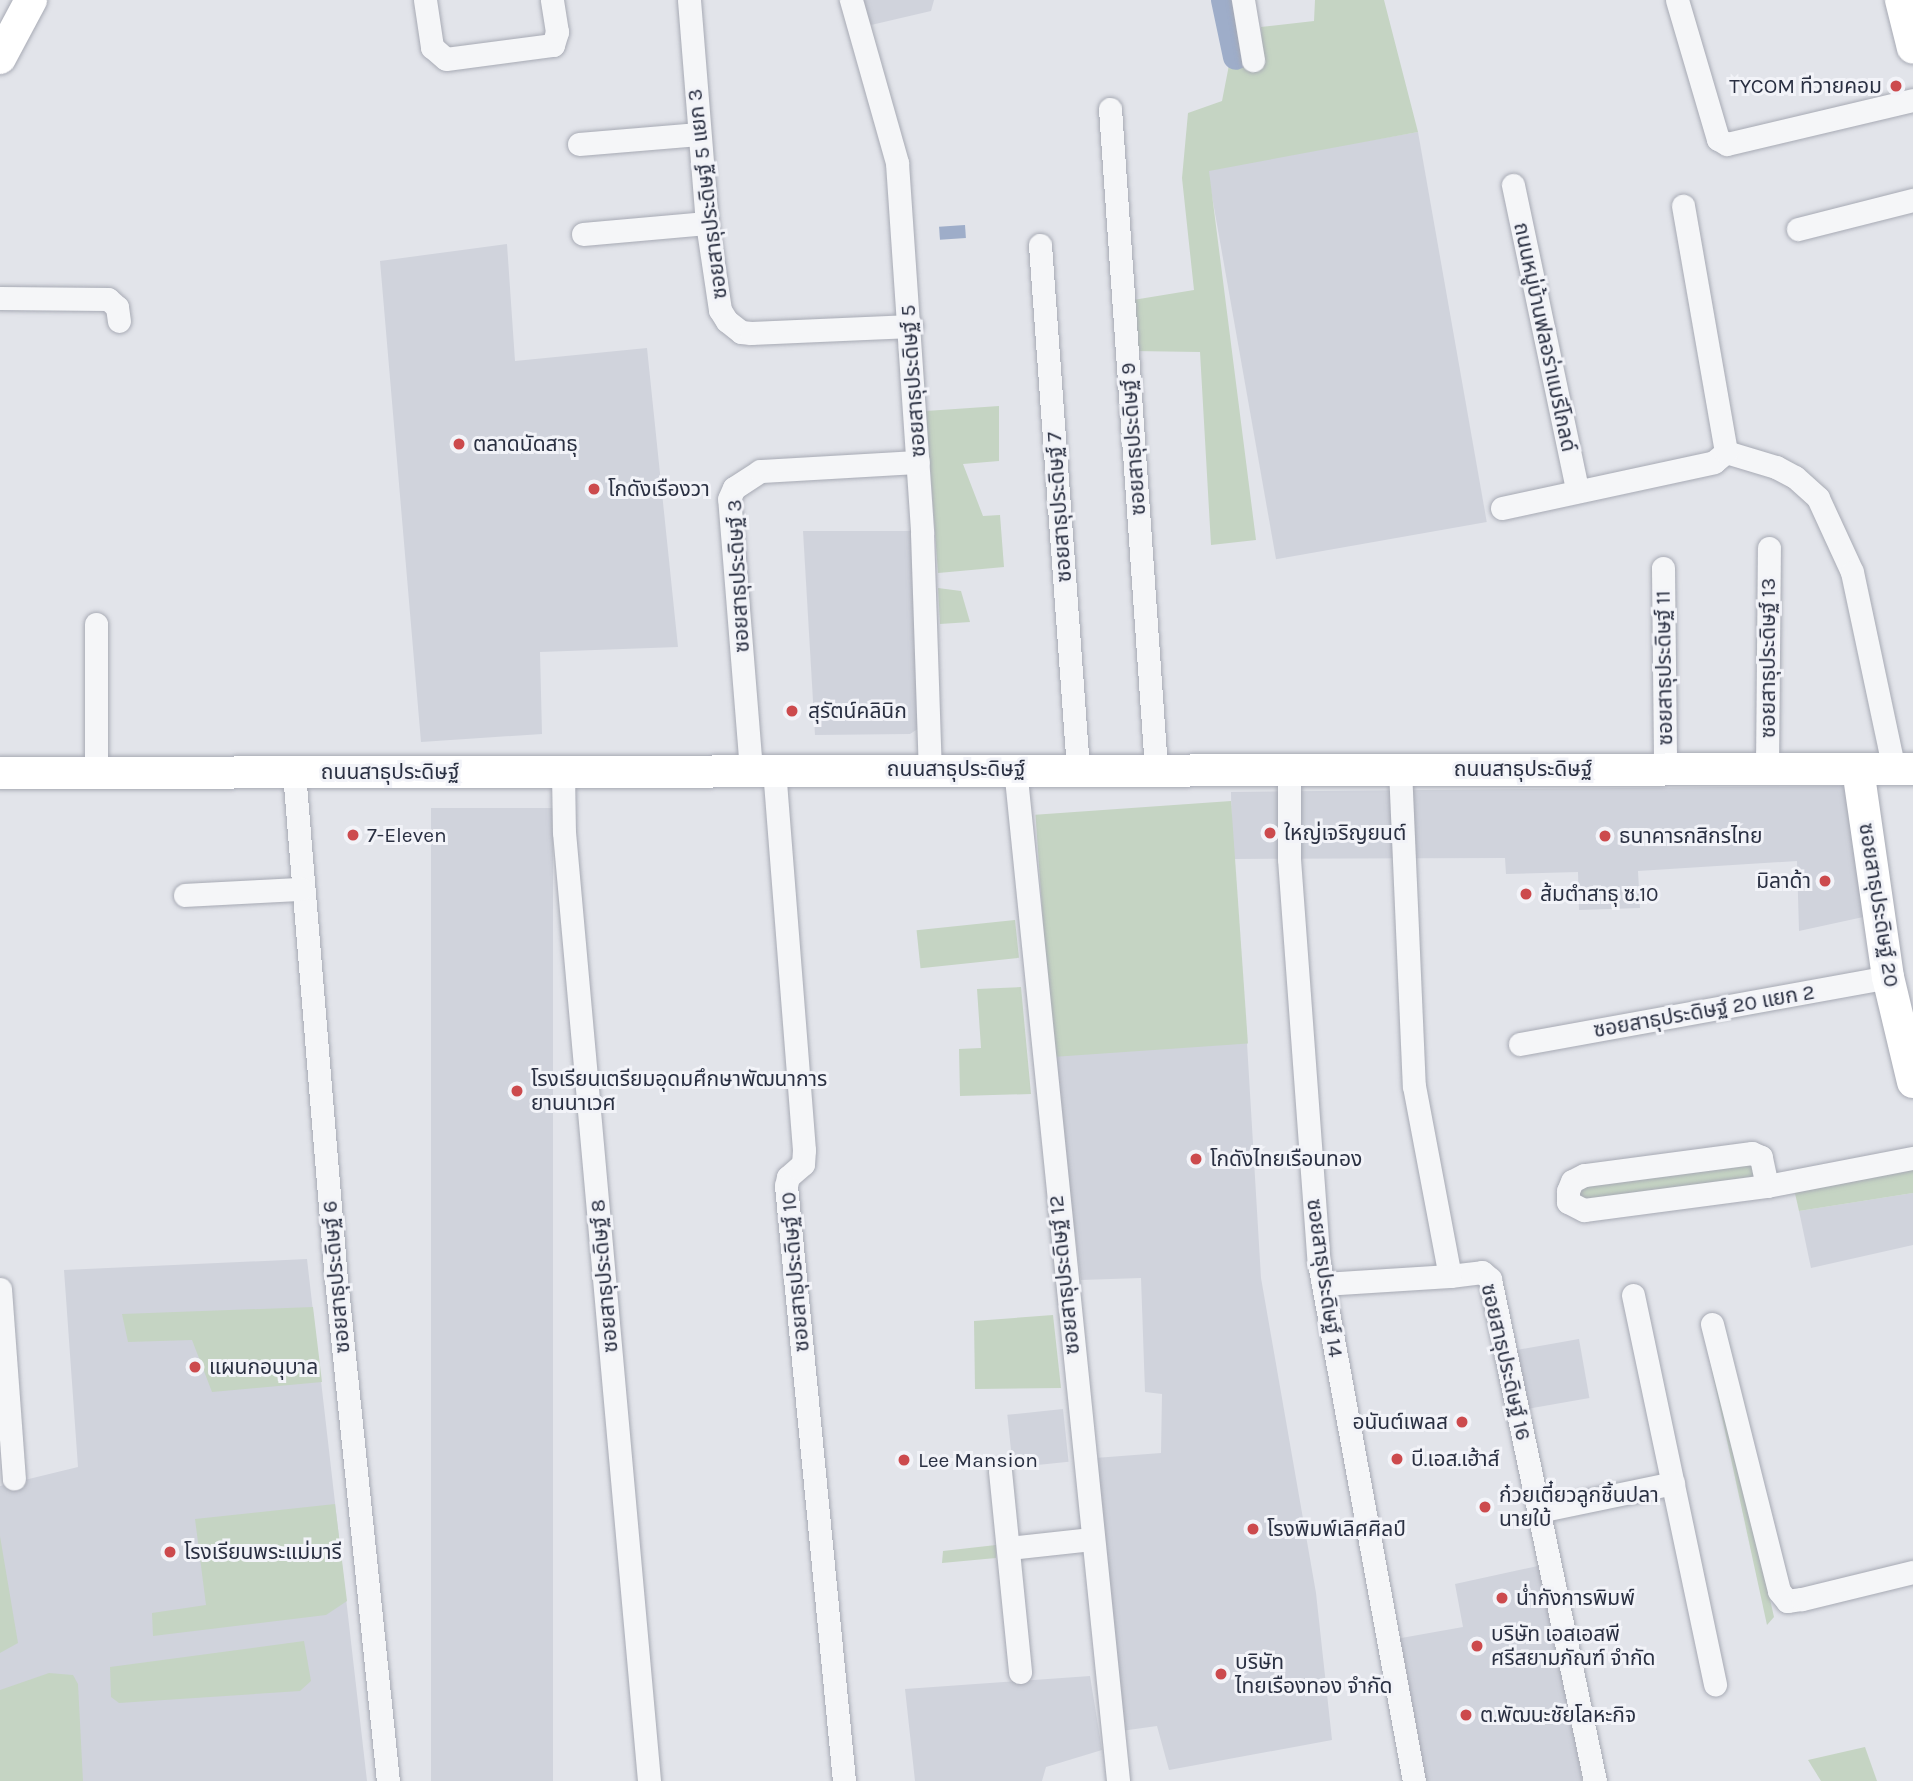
<!DOCTYPE html>
<meta charset="utf-8">
<style>
body{margin:0}
#map{position:relative;width:1913px;height:1781px;overflow:hidden;background:#e2e4ea;font-family:Karla,"Noto Sans Thai",sans-serif}
div>[style]{position:absolute}
.built>*{inset:0;background:#d0d3dc;transform-origin:0 0}
.green>*{inset:0;background:#c5d4c3;transform-origin:0 0}
.water>*{inset:0;background:#9eadc9;transform-origin:0 0}
.canal>*{height:26px;margin:-13px;padding:0 13px;transform-origin:13px;border-radius:13px;background:#9eadc9}
.roads{filter:drop-shadow(0 0 2px #a7aab4) drop-shadow(0 0 2px #a7aab4)}
.street>*{height:23px;margin:-11.5px;padding:0 11.5px;transform-origin:11.5px;border-radius:11.5px;background:#f5f6f8}
.secondary>*{height:32px;margin:-16px;padding:0 16px;transform-origin:16px;border-radius:16px;background:#fff}
.dots>*{width:19px;height:19px;translate:-50% -50%;box-sizing:border-box;border:4px solid #f2f3f8;border-radius:50%}
span{translate:-50% -50%;white-space:nowrap;text-align:center;line-height:1.15;-webkit-text-stroke:6px #f2f3f8;paint-order:stroke}
.poi-label{font-size:21px;color:#2a3042}
.right{translate:-100% -50%;text-align:right}
.left{translate:0 -50%;text-align:left}
.street-label{font-size:21px;color:#2a3042}
</style>
<div id="map">
<div class="built">
<i style="clip-path:polygon(861px 0,934px 0,931px 11px,871px 25px)"></i>
<i style="left:1418px;top:132px;width:396px;height:214px;rotate:80deg"></i>
<i style="clip-path:polygon(507px 244px,515px 361px,647px 348px,678px 647px,540px 652px,542px 734px,421px 742px,380px 261px)"></i>
<i style="clip-path:polygon(803px 531px,914px 531px,921px 727px,910px 734px,815px 735px)"></i>
<i style="clip-path:polygon(1842px 786px,1852px 790px,1868px 916px,1799px 931px,1797px 861px,1638px 871px,1640px 908px,1579px 910px,1578px 872px,1506px 874px,1505px 858px,1232px 859px,1231px 792px)"></i>
<i style="left:431px;top:808px;width:122px;height:977px"></i>
<i style="clip-path:polygon(1247px 1043px,1261px 1278px,1316px 1593px,1332px 1740px,1169px 1770px,1157px 1726px,1121px 1731px,1095px 1458px,1161px 1453px,1162px 1394px,1145px 1392px,1141px 1278px,1081px 1280px,1052px 1049px)"></i>
<i style="clip-path:polygon(1913px 1193px,1913px 1245px,1811px 1268px,1799px 1211px)"></i>
<i style="clip-path:polygon(307px 1259px,367px 1781px,0 1781px,0 1486px,78px 1467px,64px 1270px)"></i>
<i style="left:1579px;top:1339px;width:60px;height:67px;rotate:80deg"></i>
<i style="left:1063px;top:1409px;width:53px;height:56px;rotate:84deg"></i>
<i style="clip-path:polygon(1547px 1564px,1582px 1781px,1415px 1781px,1390px 1640px,1463px 1627px,1455px 1584px)"></i>
<i style="clip-path:polygon(1090px 1676px,1102px 1750px,1046px 1767px,1042px 1781px,915px 1781px,905px 1689px)"></i>
</div>
<div class="green">
<i style="clip-path:polygon(1315px 0,1384px 0,1418px 132px,1209px 171px,1256px 540px,1211px 545px,1200px 352px,1133px 351px,1133px 300px,1194px 290px,1182px 178px,1188px 113px,1222px 101px,1229px 65px,1263px 60px,1261px 27px,1314px 21px)"></i>
<i style="clip-path:polygon(999px 406px,999px 461px,963px 464px,983px 516px,1000px 515px,1004px 567px,938px 573px,926px 411px)"></i>
<i style="clip-path:polygon(938px 588px,961px 591px,970px 622px,940px 624px)"></i>
<i style="left:1231px;top:801px;width:243px;height:196px;rotate:86deg"></i>
<i style="left:1015px;top:920px;width:38px;height:99px;rotate:84deg"></i>
<i style="clip-path:polygon(1021px 987px,1031px 1094px,960px 1096px,959px 1049px,981px 1048px,977px 989px)"></i>
<i style="clip-path:polygon(1749px 1162px,1757px 1166px,1757px 1176px,1580px 1202px,1577px 1186px)"></i>
<i style="clip-path:polygon(1913px 1166px,1913px 1193px,1799px 1211px,1794px 1189px)"></i>
<i style="clip-path:polygon(313px 1307px,322px 1382px,212px 1392px,192px 1340px,128px 1342px,122px 1314px)"></i>
<i style="clip-path:polygon(1053px 1315px,1061px 1388px,975px 1389px,974px 1321px)"></i>
<i style="clip-path:polygon(1705px 1339px,1724px 1394px,1774px 1617px,1767px 1625px)"></i>
<i style="clip-path:polygon(335px 1504px,347px 1601px,326px 1615px,153px 1636px,152px 1613px,206px 1605px,195px 1519px)"></i>
<i style="clip-path:polygon(0 1536px,18px 1643px,0 1653px)"></i>
<i style="clip-path:polygon(996px 1545px,996px 1558px,942px 1563px,943px 1551px)"></i>
<i style="clip-path:polygon(304px 1641px,311px 1681px,300px 1691px,119px 1703px,111px 1697px,110px 1667px)"></i>
<i style="clip-path:polygon(49px 1673px,73px 1675px,78px 1684px,83px 1781px,0 1781px,0 1690px)"></i>
<i style="clip-path:polygon(1865px 1747px,1877px 1781px,1821px 1781px,1808px 1760px)"></i>
</div>
<div class="water">
<i style="left:965px;top:225px;width:13px;height:26px;rotate:86deg"></i>
</div>
<div class="canal">
<i style="left:1224px;top:0;width:58px;rotate:78.1deg"></i>
</div>
<div class="roads">
<div class="street">
<i style="left:425px;top:0;width:48px;rotate:81.5deg"></i>
<i style="left:432px;top:47px;width:18px;rotate:41deg"></i>
<i style="left:446px;top:59px;width:108px;rotate:-7.5deg"></i>
<i style="left:553px;top:45px;width:14px;rotate:-73deg"></i>
<i style="left:557px;top:32px;width:32px;rotate:-99deg"></i>
<i style="left:689px;top:0;width:224px;rotate:85.4deg"></i>
<i style="left:707px;top:223px;width:88px;rotate:81.5deg"></i>
<i style="left:720px;top:310px;width:13px;rotate:58deg"></i>
<i style="left:727px;top:321px;width:18px;rotate:38deg"></i>
<i style="left:741px;top:332px;width:10px;rotate:6deg"></i>
<i style="left:751px;top:333px;width:160px;rotate:-2.5deg"></i>
<i style="left:851px;top:0;width:169px;rotate:74.2deg"></i>
<i style="left:897px;top:163px;width:371px;rotate:86.1deg"></i>
<i style="left:922px;top:533px;width:235px;rotate:88.1deg"></i>
<i style="left:1243px;top:0;width:61px;rotate:80.5deg"></i>
<i style="left:1677px;top:0;width:145px;rotate:73.6deg"></i>
<i style="left:1718px;top:139px;width:10px;rotate:29deg"></i>
<i style="left:1727px;top:144px;width:191px;rotate:-13.3deg"></i>
<i style="left:1110px;top:109px;width:661px;rotate:86.01deg"></i>
<i style="left:579px;top:144px;width:120px;rotate:-4.8deg"></i>
<i style="left:1513px;top:185px;width:311px;rotate:78.1deg"></i>
<i style="left:1798px;top:229px;width:119px;rotate:-14.2deg"></i>
<i style="left:583px;top:234px;width:124px;rotate:-5.1deg"></i>
<i style="left:1040px;top:245px;width:525px;rotate:85.85deg"></i>
<i style="left:0;top:298px;width:108px;rotate:0.5deg"></i>
<i style="left:108px;top:299px;width:12px;rotate:42deg"></i>
<i style="left:117px;top:307px;width:14px;rotate:82deg"></i>
<i style="left:1726px;top:452px;width:52px;rotate:16.7deg"></i>
<i style="left:1776px;top:467px;width:21px;rotate:28deg"></i>
<i style="left:1795px;top:477px;width:31px;rotate:42deg"></i>
<i style="left:1818px;top:498px;width:81px;rotate:65.3deg"></i>
<i style="left:1852px;top:572px;width:201px;rotate:78deg"></i>
<i style="left:1502px;top:508px;width:217px;rotate:-12.2deg"></i>
<i style="left:1714px;top:462px;width:16px;rotate:-40deg"></i>
<i style="left:1726px;top:452px;width:250px;rotate:-99.9deg"></i>
<i style="left:1663px;top:568px;width:201px;rotate:89.4deg"></i>
<i style="left:1015px;top:768px;width:1018px;rotate:84.19deg"></i>
<i style="left:774px;top:769px;width:382px;rotate:85.5deg"></i>
<i style="left:804px;top:1150px;width:14px;rotate:94deg"></i>
<i style="left:803px;top:1164px;width:20px;rotate:139deg"></i>
<i style="left:788px;top:1177px;width:9px;rotate:103deg"></i>
<i style="left:786px;top:1186px;width:598px;rotate:84.43deg"></i>
<i style="left:1289px;top:769px;width:90px;rotate:90deg"></i>
<i style="left:1289px;top:859px;width:405px;rotate:85.8deg"></i>
<i style="left:1319px;top:1263px;width:527px;rotate:79.61deg"></i>
<i style="left:1400px;top:769px;width:317px;rotate:87.5deg"></i>
<i style="left:1414px;top:1086px;width:193px;rotate:79.3deg"></i>
<i style="left:1450px;top:1276px;width:32px;rotate:-7deg"></i>
<i style="left:1482px;top:1272px;width:11px;rotate:41deg"></i>
<i style="left:1490px;top:1279px;width:513px;rotate:78.19deg"></i>
<i style="left:1767px;top:769px;width:221px;rotate:-89.5deg"></i>
<i style="left:751px;top:770px;width:272px;rotate:-94.6deg"></i>
<i style="left:729px;top:499px;width:12px;rotate:-66deg"></i>
<i style="left:734px;top:488px;width:31px;rotate:-33deg"></i>
<i style="left:760px;top:471px;width:158px;rotate:-3.3deg"></i>
<i style="left:563px;top:771px;width:61px;rotate:89.1deg"></i>
<i style="left:564px;top:832px;width:953px;rotate:84.88deg"></i>
<i style="left:294px;top:773px;width:508px;rotate:85.26deg"></i>
<i style="left:336px;top:1279px;width:505px;rotate:84.09deg"></i>
<i style="left:96px;top:774px;width:150px;rotate:-90deg"></i>
<i style="left:185px;top:895px;width:116px;rotate:-3deg"></i>
<i style="left:1520px;top:1044px;width:374px;rotate:-10.3deg"></i>
<i style="left:1767px;top:1186px;width:30px;rotate:-102deg"></i>
<i style="left:1761px;top:1157px;width:10px;rotate:-156deg"></i>
<i style="left:1752px;top:1153px;width:169px;rotate:172.5deg"></i>
<i style="left:1584px;top:1175px;width:13px;rotate:153deg"></i>
<i style="left:1572px;top:1181px;width:11px;rotate:112deg"></i>
<i style="left:1568px;top:1191px;width:11px;rotate:90deg"></i>
<i style="left:1568px;top:1202px;width:18px;rotate:27deg"></i>
<i style="left:1584px;top:1210px;width:185px;rotate:-7.5deg"></i>
<i style="left:1767px;top:1186px;width:149px;rotate:-10.9deg"></i>
<i style="left:1323px;top:1284px;width:127px;rotate:-3.6deg"></i>
<i style="left:0;top:1289px;width:190px;rotate:85.8deg"></i>
<i style="left:1633px;top:1295px;width:398px;rotate:78.1deg"></i>
<i style="left:1712px;top:1324px;width:275px;rotate:75.9deg"></i>
<i style="left:1779px;top:1591px;width:13px;rotate:51deg"></i>
<i style="left:1787px;top:1601px;width:15px;rotate:-8deg"></i>
<i style="left:1802px;top:1599px;width:114px;rotate:-13.7deg"></i>
<i style="left:1000px;top:1471px;width:202px;rotate:84.3deg"></i>
<i style="left:1539px;top:1511px;width:137px;rotate:-11.8deg"></i>
<i style="left:1009px;top:1548px;width:83px;rotate:-6.2deg"></i>
</div>
<div class="secondary">
<i style="left:1901px;top:0;width:49px;rotate:76deg"></i>
<i style="left:0;top:58px;width:66px;rotate:-61.9deg"></i>
<i style="left:1858px;top:769px;width:210px;rotate:81.8deg"></i>
<i style="left:1888px;top:977px;width:108px;rotate:76.6deg"></i>
<i style="left:0;top:773px;width:1913px;rotate:-0.12deg"></i>
</div>
</div>
<div class="dots">
<i style="left:1896px;top:86px;background:#cc4a4d"></i>
<i style="left:459px;top:444px;background:#cc4a4d"></i>
<i style="left:594px;top:489px;background:#cc4a4d"></i>
<i style="left:792px;top:711px;background:#cc4a4d"></i>
<i style="left:1270px;top:833px;background:#cc4a4d"></i>
<i style="left:353px;top:835px;background:#cc4a4d"></i>
<i style="left:1605px;top:836px;background:#cc4a4d"></i>
<i style="left:1825px;top:881px;background:#cc4a4d"></i>
<i style="left:1526px;top:894px;background:#cc4a4d"></i>
<i style="left:517px;top:1091px;background:#cc4a4d"></i>
<i style="left:1196px;top:1159px;background:#cc4a4d"></i>
<i style="left:195px;top:1367px;background:#cc4a4d"></i>
<i style="left:1462px;top:1422px;background:#cc4a4d"></i>
<i style="left:1397px;top:1459px;background:#cc4a4d"></i>
<i style="left:904px;top:1460px;background:#cc4a4d"></i>
<i style="left:1485px;top:1507px;background:#cc4a4d"></i>
<i style="left:1253px;top:1529px;background:#cc4a4d"></i>
<i style="left:170px;top:1552px;background:#cc4a4d"></i>
<i style="left:1502px;top:1598px;background:#cc4a4d"></i>
<i style="left:1477px;top:1646px;background:#cc4a4d"></i>
<i style="left:1221px;top:1674px;background:#cc4a4d"></i>
<i style="left:1466px;top:1715px;background:#cc4a4d"></i>
</div>
<div class="poi-label">
<span class="right" style="left:1882px;top:86px">TYCOM ทีวายคอม</span>
<span class="left" style="left:473px;top:444px">ตลาดนัดสาธุ</span>
<span class="left" style="left:608px;top:489px">โกดังเรืองวา</span>
<span class="left" style="left:808px;top:711px">สุรัตน์คลินิก</span>
<span class="left" style="left:1284px;top:833px">ใหญ่เจริญยนต์</span>
<span class="left" style="left:367px;top:835px">7-Eleven</span>
<span class="left" style="left:1619px;top:836px">ธนาคารกสิกรไทย</span>
<span class="right" style="left:1811px;top:881px">มิลาด้า</span>
<span class="left" style="left:1540px;top:894px">ส้มตำสาธุ ซ.10</span>
<span class="left" style="left:531px;top:1091px">โรงเรียนเตรียมอุดมศึกษาพัฒนาการ<br>ยานนาเวศ</span>
<span class="left" style="left:1210px;top:1159px">โกดังไทยเรือนทอง</span>
<span class="left" style="left:209px;top:1367px">แผนกอนุบาล</span>
<span class="right" style="left:1448px;top:1422px">อนันต์เพลส</span>
<span class="left" style="left:1411px;top:1459px">บี.เอส.เฮ้าส์</span>
<span class="left" style="left:918px;top:1460px">Lee Mansion</span>
<span class="left" style="left:1499px;top:1507px">ก๋วยเตี๋ยวลูกชิ้นปลา<br>นายใบ้</span>
<span class="left" style="left:1267px;top:1529px">โรงพิมพ์เลิศศิลป์</span>
<span class="left" style="left:184px;top:1552px">โรงเรียนพระแม่มารี</span>
<span class="left" style="left:1516px;top:1598px">น่ำกังการพิมพ์</span>
<span class="left" style="left:1491px;top:1646px">บริษัท เอสเอสพี<br>ศรีสยามภัณฑ์ จำกัด</span>
<span class="left" style="left:1235px;top:1674px">บริษัท<br>ไทยเรืองทอง จำกัด</span>
<span class="left" style="left:1480px;top:1715px">ต.พัฒนะชัยโลหะกิจ</span>
</div>
<div class="street-label">
<span style="left:707px;top:194px;rotate:-97deg">ซอยสาธุประดิษฐ์ 5 แยก 3</span>
<span style="left:1545px;top:337px;rotate:78deg">ถนนหมู่บ้านฟลอร่าแมรีโกลด์</span>
<span style="left:913px;top:381px;rotate:-94deg">ซอยสาธุประดิษฐ์ 5</span>
<span style="left:1133px;top:439px;rotate:-94deg">ซอยสาธุประดิษฐ์ 9</span>
<span style="left:1059px;top:507px;rotate:-94deg">ซอยสาธุประดิษฐ์ 7</span>
<span style="left:738px;top:576px;rotate:-93deg">ซอยสาธุประดิษฐ์ 3</span>
<span style="left:1768px;top:658px;rotate:-90deg">ซอยสาธุประดิษฐ์ 13</span>
<span style="left:1664px;top:668px;rotate:-91deg">ซอยสาธุประดิษฐ์ 11</span>
<span style="left:956px;top:769px">ถนนสาธุประดิษฐ์</span>
<span style="left:1523px;top:769px">ถนนสาธุประดิษฐ์</span>
<span style="left:390px;top:772px">ถนนสาธุประดิษฐ์</span>
<span style="left:1879px;top:905px;rotate:81deg">ซอยสาธุประดิษฐ์ 20</span>
<span style="left:1704px;top:1011px;rotate:-10deg">ซอยสาธุประดิษฐ์ 20 แยก 2</span>
<span style="left:795px;top:1272px;rotate:-95deg">ซอยสาธุประดิษฐ์ 10</span>
<span style="left:1064px;top:1275px;rotate:-96deg">ซอยสาธุประดิษฐ์ 12</span>
<span style="left:604px;top:1276px;rotate:-95deg">ซอยสาธุประดิษฐ์ 8</span>
<span style="left:336px;top:1277px;rotate:-95deg">ซอยสาธุประดิษฐ์ 6</span>
<span style="left:1325px;top:1278px;rotate:82deg">ซอยสาธุประดิษฐ์ 14</span>
<span style="left:1506px;top:1362px;rotate:77deg">ซอยสาธุประดิษฐ์ 16</span>
</div>
</div>
